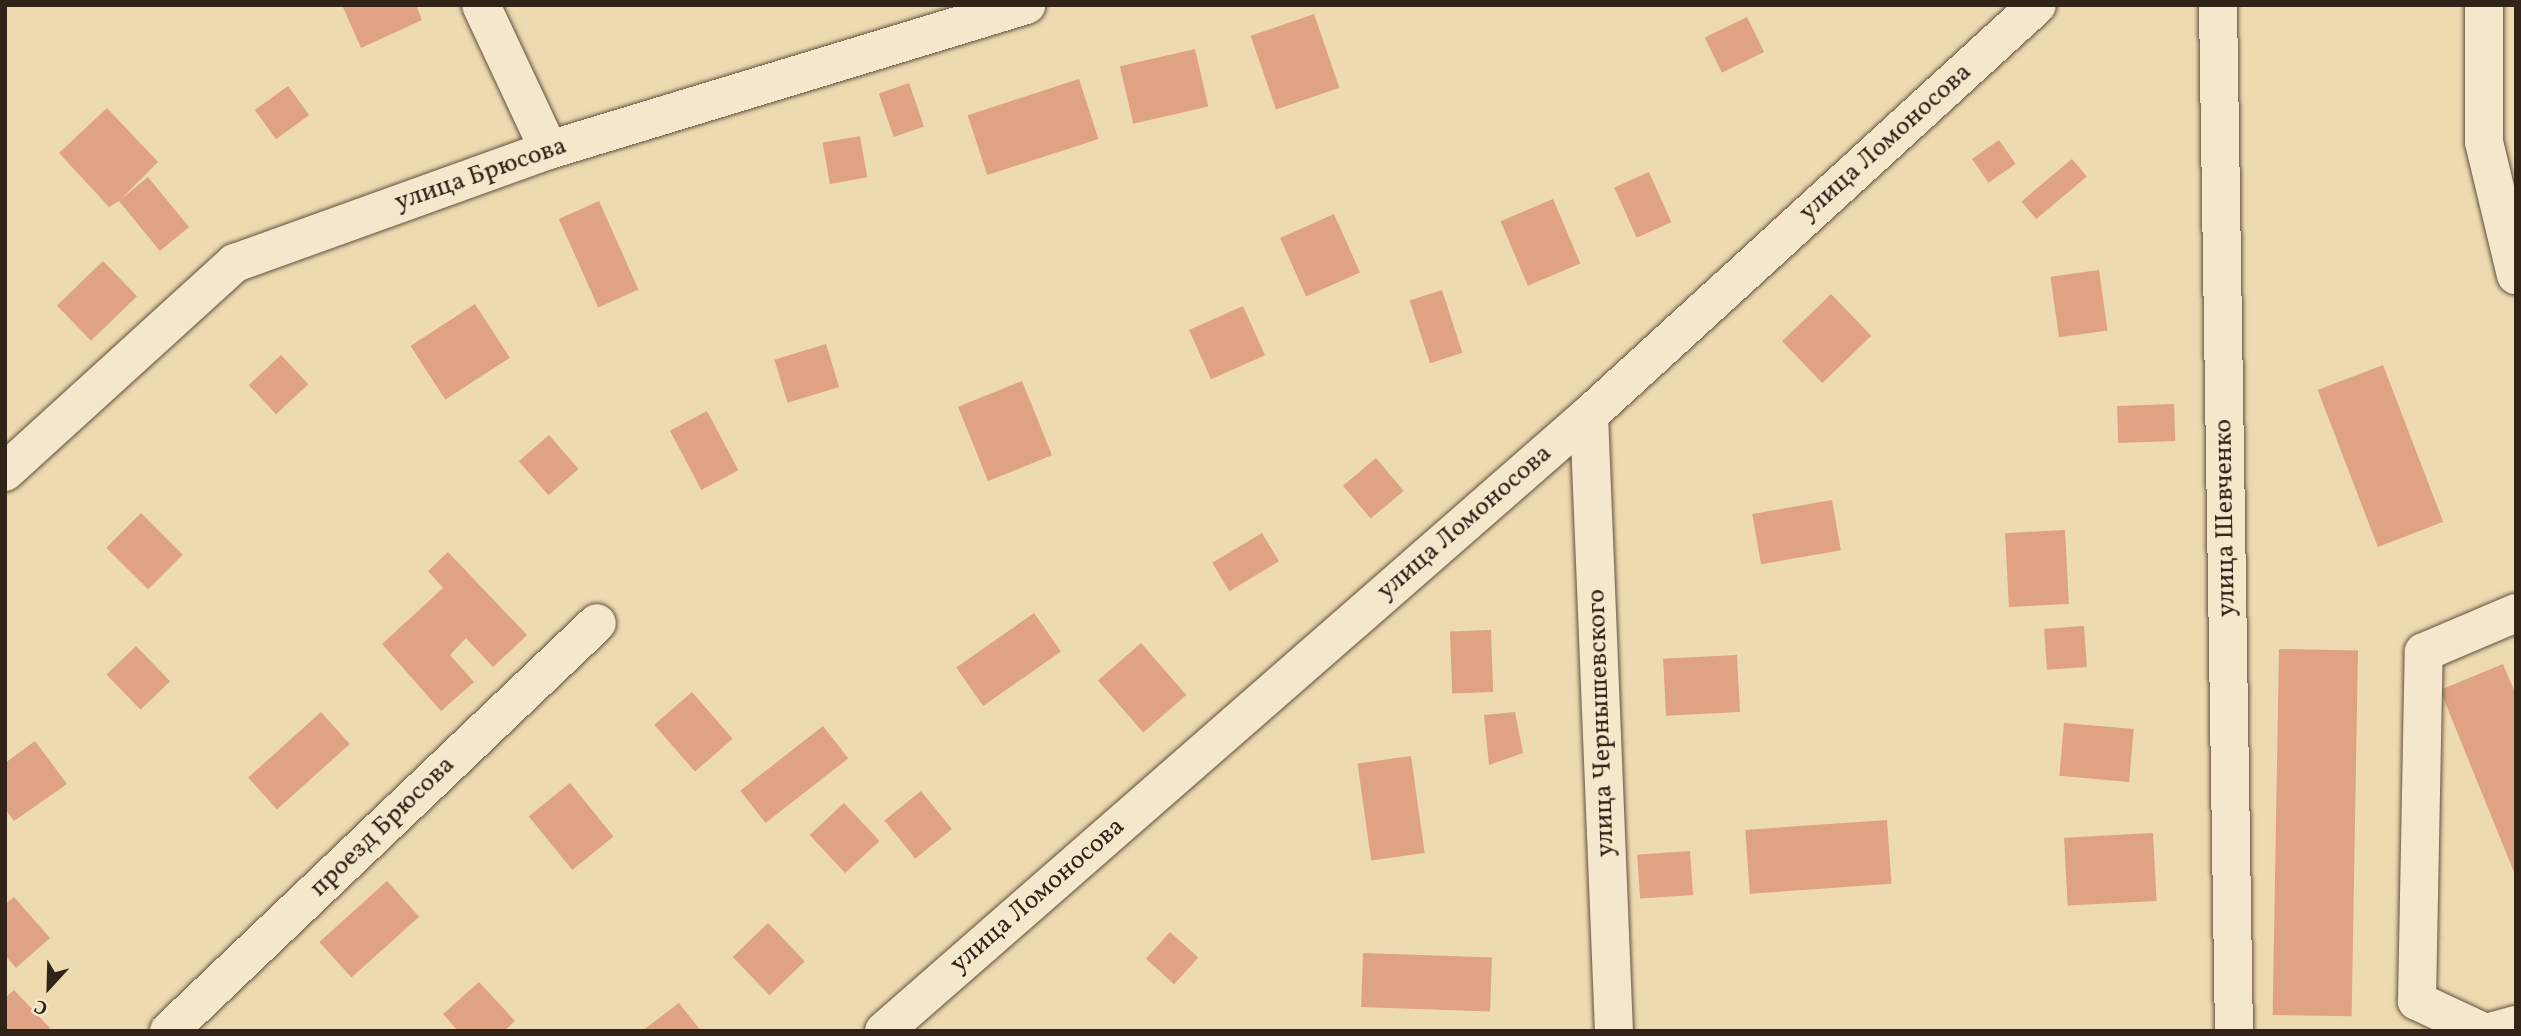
<!DOCTYPE html>
<meta charset="utf-8">
<style>
body{margin:0}
#map{position:relative;width:2521px;height:1036px;overflow:hidden;background:#eedab1;font-family:Vollkorn,serif}
div>[style]{position:absolute}
.building>*{inset:0;background:#dfa283;transform-origin:0 0}
.roads{filter:drop-shadow(0 0 2px #61513e) drop-shadow(0 0 2px #61513e)}
.minor>*{height:38px;margin:-19px;padding:0 19px;transform-origin:19px;border-radius:19px;background:#f4e7cc}
span{translate:-50% -50%;white-space:nowrap;text-align:center;line-height:1.15;-webkit-text-stroke:7px #f4e7cc;paint-order:stroke}
.street-label{font-size:26px;color:#322318}
.frame{position:absolute;inset:0;border:7px solid #322318;pointer-events:none}
.north{position:absolute;left:14px;top:952px;width:70px;height:70px;-webkit-text-stroke:5px #f4e7cc;paint-order:stroke;rotate:202deg;font-size:19px;font-weight:700;line-height:28px;text-align:center;color:#322318}
.north::after{content:'';display:block;margin:auto;width:24px;height:32px;background:#322318;clip-path:polygon(50% 0,100% 100%,50% 72%,0 100%)}
</style>
<div id="map">
<div class="building">
<i style="clip-path:polygon(342px 5px,416px 5px,422px 20px,361px 48px)"></i>
<i style="left:1314px;top:14px;width:78px;height:67px;rotate:71deg"></i>
<i style="left:1747px;top:17px;width:39px;height:47px;rotate:64deg"></i>
<i style="left:1195px;top:49px;width:59px;height:77px;rotate:77deg"></i>
<i style="left:1079px;top:79px;width:63px;height:117px;rotate:72deg"></i>
<i style="left:909px;top:83px;width:46px;height:32px;rotate:71deg"></i>
<i style="left:288px;top:86px;width:36px;height:41px;rotate:54deg"></i>
<i style="clip-path:polygon(107px 108px,158px 162px,120px 200px,148px 177px,189px 227px,160px 251px,119px 201px,109px 207px,59px 153px)"></i>
<i style="left:860px;top:136px;width:42px;height:38px;rotate:80deg"></i>
<i style="left:1999px;top:140px;width:29px;height:33px;rotate:55deg"></i>
<i style="left:2072px;top:159px;width:23px;height:66px;rotate:50deg"></i>
<i style="left:1649px;top:172px;width:55px;height:38px;rotate:66deg"></i>
<i style="left:1553px;top:199px;width:70px;height:57px;rotate:67deg"></i>
<i style="left:599px;top:201px;width:97px;height:44px;rotate:66deg"></i>
<i style="left:1334px;top:214px;width:64px;height:59px;rotate:66deg"></i>
<i style="left:103px;top:261px;width:49px;height:64px;rotate:46deg"></i>
<i style="left:2099px;top:270px;width:61px;height:49px;rotate:82deg"></i>
<i style="left:1442px;top:290px;width:66px;height:34px;rotate:72deg"></i>
<i style="left:1831px;top:294px;width:58px;height:68px;rotate:46deg"></i>
<i style="left:475px;top:304px;width:64px;height:77px;rotate:57deg"></i>
<i style="left:1243px;top:306px;width:54px;height:59px;rotate:66deg"></i>
<i style="left:826px;top:344px;width:45px;height:54px;rotate:73deg"></i>
<i style="left:281px;top:355px;width:40px;height:44px;rotate:47deg"></i>
<i style="left:2383px;top:365px;width:168px;height:70px;rotate:69deg"></i>
<i style="left:1022px;top:381px;width:80px;height:69px;rotate:68deg"></i>
<i style="left:2174px;top:404px;width:37px;height:57px;rotate:88deg"></i>
<i style="left:707px;top:411px;width:67px;height:42px;rotate:62deg"></i>
<i style="left:549px;top:435px;width:45px;height:40px;rotate:49deg"></i>
<i style="left:1376px;top:458px;width:43px;height:43px;rotate:50deg"></i>
<i style="left:1832px;top:500px;width:51px;height:81px;rotate:80deg"></i>
<i style="left:141px;top:513px;width:59px;height:49px;rotate:45deg"></i>
<i style="left:2065px;top:530px;width:74px;height:60px;rotate:87deg"></i>
<i style="left:1262px;top:533px;width:33px;height:58px;rotate:59deg"></i>
<i style="clip-path:polygon(448px 552px,527px 635px,493px 667px,466px 638px,450px 655px,474px 682px,441px 711px,382px 644px,443px 588px,428px 571px)"></i>
<i style="left:1034px;top:613px;width:47px;height:95px;rotate:55deg"></i>
<i style="left:2084px;top:626px;width:41px;height:40px;rotate:86deg"></i>
<i style="left:1491px;top:630px;width:62px;height:41px;rotate:88deg"></i>
<i style="left:1141px;top:643px;width:69px;height:57px;rotate:49deg"></i>
<i style="left:136px;top:646px;width:49px;height:41px;rotate:46deg"></i>
<i style="left:2279px;top:649px;width:79px;height:366px;rotate:1deg"></i>
<i style="left:1737px;top:655px;width:57px;height:74px;rotate:87deg"></i>
<i style="clip-path:polygon(2503px 664px,2516px 695px,2516px 877px,2440px 690px)"></i>
<i style="left:692px;top:692px;width:62px;height:50px;rotate:49deg"></i>
<i style="left:321px;top:712px;width:43px;height:98px;rotate:48deg"></i>
<i style="clip-path:polygon(1515px 712px,1523px 753px,1489px 765px,1484px 715px)"></i>
<i style="left:2064px;top:723px;width:70px;height:53px;rotate:5deg"></i>
<i style="left:823px;top:726px;width:41px;height:105px;rotate:52deg"></i>
<i style="clip-path:polygon(35px 741px,67px 784px,14px 821px,5px 809px,5px 763px)"></i>
<i style="left:1411px;top:756px;width:98px;height:54px;rotate:82deg"></i>
<i style="left:570px;top:783px;width:69px;height:53px;rotate:51deg"></i>
<i style="left:921px;top:791px;width:49px;height:47px;rotate:51deg"></i>
<i style="left:844px;top:803px;width:52px;height:47px;rotate:47deg"></i>
<i style="left:1887px;top:820px;width:64px;height:142px;rotate:86deg"></i>
<i style="left:2153px;top:833px;width:68px;height:89px;rotate:87deg"></i>
<i style="left:1690px;top:851px;width:44px;height:53px;rotate:86deg"></i>
<i style="left:387px;top:881px;width:48px;height:91px;rotate:48deg"></i>
<i style="clip-path:polygon(14px 897px,50px 938px,16px 968px,5px 955px,5px 904px)"></i>
<i style="left:768px;top:923px;width:53px;height:49px;rotate:46deg"></i>
<i style="left:1170px;top:932px;width:38px;height:36px;rotate:42deg"></i>
<i style="left:1363px;top:953px;width:129px;height:54px;rotate:2deg"></i>
<i style="clip-path:polygon(479px 982px,515px 1021px,504px 1031px,458px 1031px,443px 1014px)"></i>
<i style="clip-path:polygon(14px 990px,50px 1028px,47px 1031px,5px 1031px,5px 998px)"></i>
<i style="clip-path:polygon(679px 1003px,701px 1031px,642px 1031px)"></i>
</div>
<div class="roads">
<div class="minor">
<i style="left:481px;top:5px;width:160px;rotate:64.9deg"></i>
<i style="left:2218px;top:5px;width:1026px;rotate:89.11deg"></i>
<i style="left:2484px;top:5px;width:137px;rotate:90deg"></i>
<i style="left:2484px;top:142px;width:137px;rotate:76.5deg"></i>
<i style="left:1589px;top:415px;width:617px;rotate:87.68deg"></i>
<i style="left:5px;top:472px;width:311px;rotate:-42.3deg"></i>
<i style="left:235px;top:263px;width:334px;rotate:-19.8deg"></i>
<i style="left:549px;top:150px;width:499px;rotate:-16.9deg"></i>
<i style="left:169px;top:1031px;width:591px;rotate:-43.63deg"></i>
<i style="left:884px;top:1031px;width:936px;rotate:-41.15deg"></i>
<i style="left:1589px;top:415px;width:607px;rotate:-42.46deg"></i>
<i style="left:2481px;top:1031px;width:71px;rotate:-154.9deg"></i>
<i style="left:2417px;top:1001px;width:349px;rotate:-88.9deg"></i>
<i style="left:2424px;top:652px;width:100px;rotate:-23deg"></i>
<i style="left:2493px;top:1031px;width:24px;rotate:-15deg"></i>
</div>
</div>
<div class="street-label">
<span style="left:1886px;top:143px;rotate:-42deg">улица Ломоносова</span>
<span style="left:481px;top:175px;rotate:-19deg">улица Брюсова</span>
<span style="left:2226px;top:518px;rotate:-91deg">улица Шевченко</span>
<span style="left:1465px;top:523px;rotate:-41deg">улица Ломоносова</span>
<span style="left:1602px;top:723px;rotate:-92deg">улица Чернышевского</span>
<span style="left:383px;top:827px;rotate:-44deg">проезд Брюсова</span>
<span style="left:1038px;top:896px;rotate:-41deg">улица Ломоносова</span>
</div>
<div class="frame"></div>
<div class="north">С</div>
</div>
